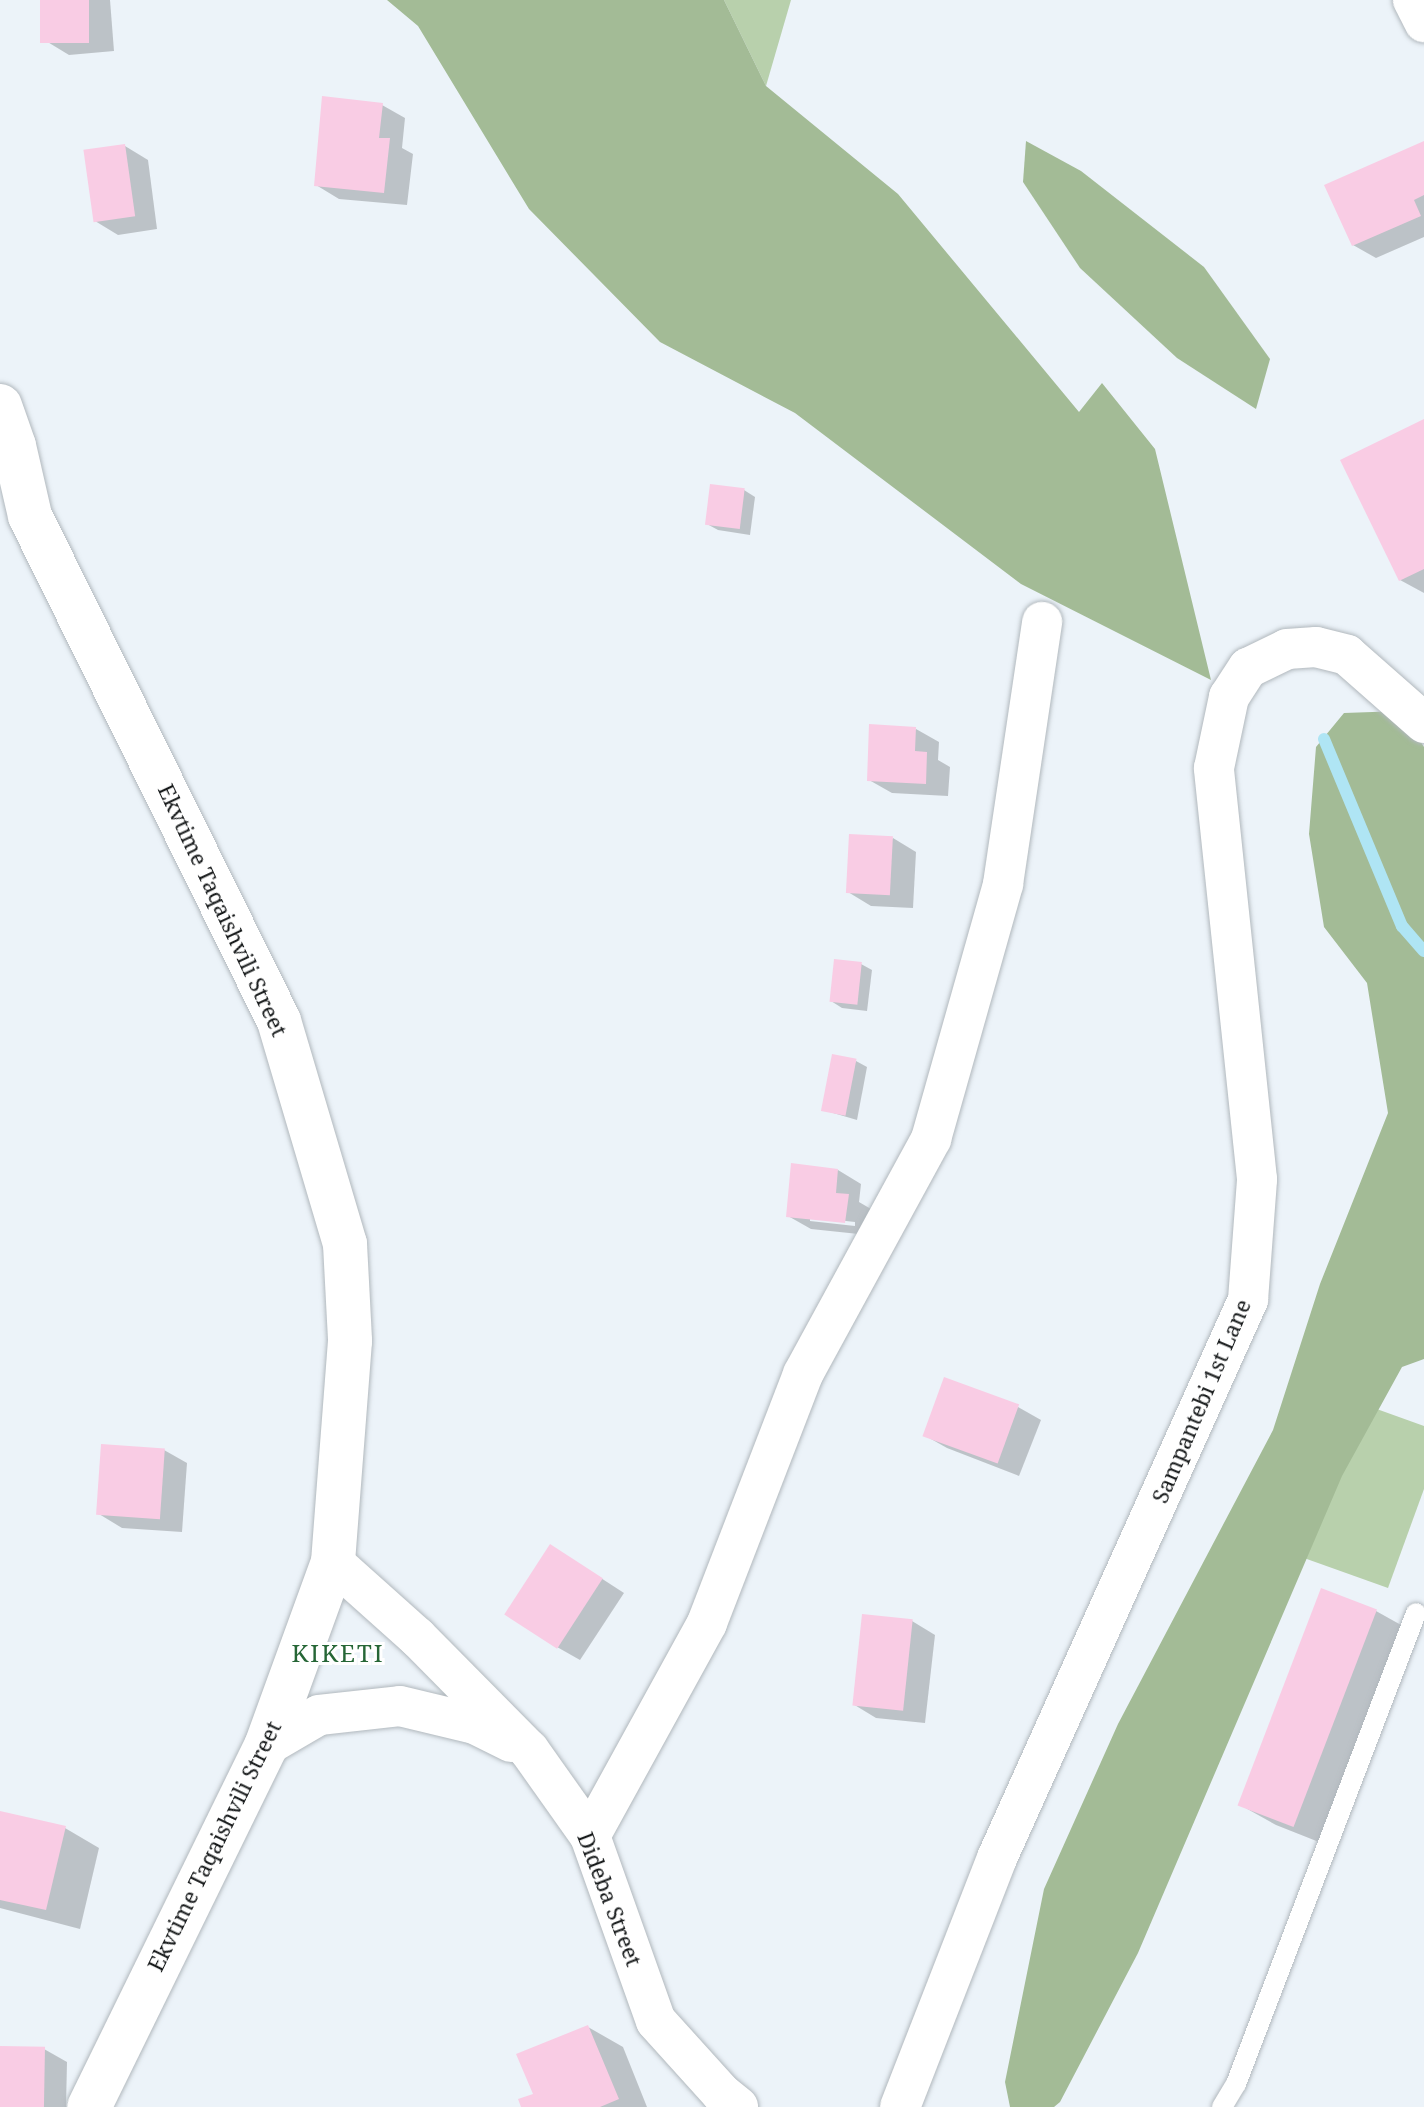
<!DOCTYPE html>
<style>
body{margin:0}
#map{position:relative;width:1424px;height:2107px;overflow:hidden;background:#ecf3f9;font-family:"Noto Serif",serif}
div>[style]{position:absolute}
.green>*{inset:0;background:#b8d0ac}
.forest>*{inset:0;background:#a3bb96}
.shadow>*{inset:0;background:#0003}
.stream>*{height:12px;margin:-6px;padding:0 6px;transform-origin:6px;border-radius:6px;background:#afe5f4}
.building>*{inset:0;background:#f9cce4;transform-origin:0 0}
.roads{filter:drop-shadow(0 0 2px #b1b8bd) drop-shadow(0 0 2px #b1b8bd)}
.service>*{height:20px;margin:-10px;padding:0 10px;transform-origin:10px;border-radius:10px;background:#fff}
.minor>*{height:40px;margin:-20px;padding:0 20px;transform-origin:20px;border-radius:20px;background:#fff}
.tertiary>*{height:44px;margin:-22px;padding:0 22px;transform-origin:22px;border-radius:22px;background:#fff}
span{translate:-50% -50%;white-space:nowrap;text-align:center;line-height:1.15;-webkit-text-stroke:6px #fff;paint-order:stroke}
.street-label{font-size:22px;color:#16191a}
.neighbourhood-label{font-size:24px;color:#266636;letter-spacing:2px}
</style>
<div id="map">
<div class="green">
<i style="clip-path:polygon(724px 0,791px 0,766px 86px)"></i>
<i style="clip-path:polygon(1360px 1403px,1424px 1426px,1424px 1489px,1388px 1588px,1304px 1558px)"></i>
</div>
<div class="forest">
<i style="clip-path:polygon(387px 0,724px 0,766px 86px,898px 194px,1079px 412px,1102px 383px,1155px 449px,1211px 680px,1021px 584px,795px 413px,660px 342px,529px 209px,418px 26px)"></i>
<i style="clip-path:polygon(1026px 141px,1081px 171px,1204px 267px,1270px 359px,1256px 409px,1177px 358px,1080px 268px,1023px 182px)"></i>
<i style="clip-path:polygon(1401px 711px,1424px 747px,1424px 1359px,1402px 1367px,1342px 1476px,1138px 1953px,1060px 2102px,1054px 2107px,1010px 2107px,1005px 2082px,1044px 1889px,1118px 1724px,1273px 1430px,1320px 1284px,1388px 1113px,1367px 983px,1324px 927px,1309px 834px,1316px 747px,1344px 713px)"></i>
</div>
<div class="shadow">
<i style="clip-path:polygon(42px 0,110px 0,114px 51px,69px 55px,46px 41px)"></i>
<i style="clip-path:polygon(382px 105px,405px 118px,402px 148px,413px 154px,407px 205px,339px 199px,316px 185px)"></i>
<i style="clip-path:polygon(1424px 143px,1424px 237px,1376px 258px,1353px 245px)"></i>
<i style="clip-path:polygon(125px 146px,148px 160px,157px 229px,118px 235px,95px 221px)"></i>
<i style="clip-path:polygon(1424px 422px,1424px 593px,1400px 580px)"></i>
<i style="clip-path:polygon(744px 490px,755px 497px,750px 535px,718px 530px,707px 524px)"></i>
<i style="clip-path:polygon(916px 729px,939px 742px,938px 760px,950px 767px,948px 796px,892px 793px,869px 780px)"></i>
<i style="clip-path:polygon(893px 838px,916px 852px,913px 908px,871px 906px,848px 892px)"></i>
<i style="clip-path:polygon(861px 964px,872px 970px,867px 1011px,842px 1008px,831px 1001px)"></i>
<i style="clip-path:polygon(856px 1061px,867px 1067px,857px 1120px,823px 1110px)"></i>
<i style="clip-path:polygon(evenodd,838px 1170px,861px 1184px,859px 1202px,871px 1209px,868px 1235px,811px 1229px,788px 1216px,838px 1170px,810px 1217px,855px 1222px,855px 1226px,810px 1221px,810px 1217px)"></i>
<i style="clip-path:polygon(1018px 1407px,1041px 1420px,1019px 1476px,947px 1448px,924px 1435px)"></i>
<i style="clip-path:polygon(164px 1450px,187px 1463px,182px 1532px,122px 1528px,99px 1514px)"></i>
<i style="clip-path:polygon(573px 1560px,624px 1593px,580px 1660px,557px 1647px)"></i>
<i style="clip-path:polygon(1376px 1611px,1410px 1630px,1329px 1846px,1276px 1825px,1242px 1806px)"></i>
<i style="clip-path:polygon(912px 1621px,935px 1635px,925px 1723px,876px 1718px,853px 1704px)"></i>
<i style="clip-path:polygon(0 1813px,65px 1828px,99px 1848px,80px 1929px,0 1908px)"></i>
<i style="clip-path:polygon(588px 2027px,623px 2047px,647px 2107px,524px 2107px)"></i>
<i style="clip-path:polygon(0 2048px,44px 2049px,67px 2062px,66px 2107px,0 2107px)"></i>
</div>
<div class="stream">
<i style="left:1324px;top:739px;width:203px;rotate:67.4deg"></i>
<i style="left:1402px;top:926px;width:33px;rotate:49deg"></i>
</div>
<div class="building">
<i style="left:40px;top:0;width:49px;height:43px"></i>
<i style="clip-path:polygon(322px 96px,383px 103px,379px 138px,390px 138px,384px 193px,314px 186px)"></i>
<i style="clip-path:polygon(1424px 141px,1424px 195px,1414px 200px,1421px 216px,1352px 246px,1324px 185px)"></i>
<i style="left:125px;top:144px;width:73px;height:42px;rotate:82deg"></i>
<i style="clip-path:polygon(1424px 419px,1424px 569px,1399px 581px,1340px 460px)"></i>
<i style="left:710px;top:484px;width:35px;height:41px;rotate:7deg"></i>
<i style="clip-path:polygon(869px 724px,916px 727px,915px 751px,927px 752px,926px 784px,867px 781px)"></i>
<i style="left:849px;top:834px;width:44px;height:59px;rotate:3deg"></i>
<i style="left:834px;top:959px;width:28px;height:43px;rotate:6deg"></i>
<i style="left:832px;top:1054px;width:25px;height:58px;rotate:11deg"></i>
<i style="clip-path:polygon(791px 1163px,838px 1169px,836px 1193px,849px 1194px,845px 1223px,786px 1217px)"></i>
<i style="left:944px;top:1377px;width:80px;height:63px;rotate:20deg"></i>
<i style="left:101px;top:1444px;width:64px;height:71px;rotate:4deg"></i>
<i style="left:550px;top:1544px;width:63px;height:84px;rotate:33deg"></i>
<i style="left:1321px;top:1588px;width:60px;height:233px;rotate:21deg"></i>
<i style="left:862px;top:1614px;width:51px;height:92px;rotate:6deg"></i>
<i style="clip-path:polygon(0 1811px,66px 1826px,46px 1910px,0 1900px)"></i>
<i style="clip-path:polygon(588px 2025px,619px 2099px,600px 2107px,521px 2107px,518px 2099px,533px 2094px,516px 2054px)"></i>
<i style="left:0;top:2046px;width:45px;height:61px;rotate:1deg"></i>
</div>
<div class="roads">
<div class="service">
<i style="left:1222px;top:2107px;width:27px;rotate:-59deg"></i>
<i style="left:1236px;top:2084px;width:504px;rotate:-69.08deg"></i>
</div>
<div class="minor">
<i style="left:1413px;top:0;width:25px;rotate:63deg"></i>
<i style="left:333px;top:1562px;width:113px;rotate:41.8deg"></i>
<i style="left:417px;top:1637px;width:159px;rotate:45.3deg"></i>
<i style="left:529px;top:1750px;width:105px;rotate:54.7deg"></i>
<i style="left:590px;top:1836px;width:196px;rotate:70.4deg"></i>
<i style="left:656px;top:2021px;width:97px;rotate:47.9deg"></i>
<i style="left:721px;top:2093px;width:22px;rotate:39deg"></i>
<i style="left:266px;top:1746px;width:61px;rotate:-30.3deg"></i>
<i style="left:319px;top:1715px;width:81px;rotate:-6.3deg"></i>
<i style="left:400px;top:1706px;width:77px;rotate:13.5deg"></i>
<i style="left:475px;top:1724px;width:40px;rotate:26.6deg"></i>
<i style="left:590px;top:1836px;width:243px;rotate:-61.2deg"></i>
<i style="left:707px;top:1623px;width:267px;rotate:-68.9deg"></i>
<i style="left:803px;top:1374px;width:268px;rotate:-61.4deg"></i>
<i style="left:931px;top:1139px;width:265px;rotate:-74.2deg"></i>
<i style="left:1003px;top:884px;width:265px;rotate:-81.5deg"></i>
<i style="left:900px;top:2107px;width:267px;rotate:-68.7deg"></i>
<i style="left:997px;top:1858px;width:612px;rotate:-65.78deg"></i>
<i style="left:1248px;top:1300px;width:121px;rotate:-85.7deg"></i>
<i style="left:1257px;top:1179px;width:413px;rotate:-96deg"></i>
<i style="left:1214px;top:768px;width:73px;rotate:-78.1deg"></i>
<i style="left:1229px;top:697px;width:35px;rotate:-57deg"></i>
<i style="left:1248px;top:668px;width:43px;rotate:-26deg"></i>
<i style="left:1287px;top:649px;width:29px;rotate:-4deg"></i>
<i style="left:1316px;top:647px;width:32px;rotate:14deg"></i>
<i style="left:1347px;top:655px;width:103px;rotate:41.4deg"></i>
</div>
<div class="tertiary">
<i style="left:0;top:406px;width:42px;rotate:70.7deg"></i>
<i style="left:14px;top:446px;width:72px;rotate:77.1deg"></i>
<i style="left:30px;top:516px;width:563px;rotate:63.75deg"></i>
<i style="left:279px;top:1021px;width:233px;rotate:73.5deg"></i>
<i style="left:345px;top:1244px;width:97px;rotate:87deg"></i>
<i style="left:350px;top:1341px;width:222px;rotate:94.4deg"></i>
<i style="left:333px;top:1562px;width:196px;rotate:110deg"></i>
<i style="left:266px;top:1746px;width:402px;rotate:116.1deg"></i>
</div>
</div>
<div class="street-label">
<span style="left:223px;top:910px;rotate:65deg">Ekvtime Taqaishvili Street</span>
<span style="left:1201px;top:1401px;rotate:-67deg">Sampantebi 1st Lane</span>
<span style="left:214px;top:1846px;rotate:-64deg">Ekvtime Taqaishvili Street</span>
<span style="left:610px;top:1899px;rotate:69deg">Dideba Street</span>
</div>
<div class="neighbourhood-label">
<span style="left:338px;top:1653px">KIKETI</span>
</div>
</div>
